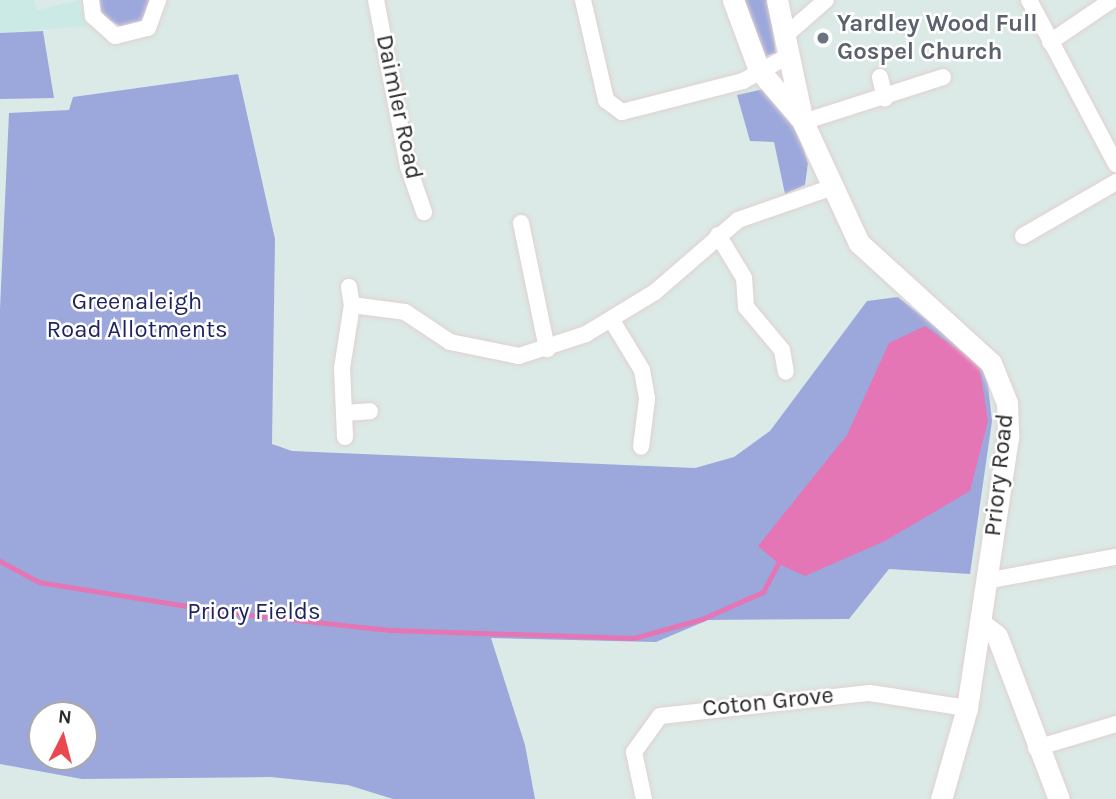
<!DOCTYPE html>
<style>
body{margin:0}
#map{position:relative;width:1116px;height:799px;overflow:hidden;background:#dbeae6;font-family:Karla,sans-serif}
div>[style]{position:absolute}
.education>*{inset:0;background:#cceae5}
.green>*{inset:0;background:#9ca8dc}
.water>*{inset:0;background:#e476b6}
.stream>*{height:4.5px;margin:-2.25px;padding:0 2.25px;transform-origin:2.25px;border-radius:2.25px;background:#e476b6}
.roads{filter:drop-shadow(0 0 2px #e0d1d1) drop-shadow(0 0 2px #e0d1d1)}
.street>*{height:16px;margin:-8px;padding:0 8px;transform-origin:8px;border-radius:8px;background:#fff}
.secondary>*{height:21px;margin:-10.5px;padding:0 10.5px;transform-origin:10.5px;border-radius:10.5px;background:#fff}
.dots>*{width:19px;height:19px;translate:-50% -50%;box-sizing:border-box;border:4px solid #fff;border-radius:50%}
span{translate:-50% -50%;white-space:nowrap;text-align:center;line-height:1.15;-webkit-text-stroke:5px #fff;paint-order:stroke}
.worship-label{font-size:24px;color:#5b616d;font-weight:700}
.left{translate:0 -50%;text-align:left}
.street-label{font-size:24px;color:#292929}
.park-label{font-size:24px;color:#1f235f}
.north{position:absolute;left:28px;top:701px;width:70px;height:70px;box-sizing:border-box;background:#fff;border:2px solid #a9a9a9;border-radius:50%;rotate:6deg;font-size:19px;font-weight:700;line-height:28px;text-align:center;color:#292929}
.north::after{content:'';display:block;margin:auto;width:24px;height:32px;background:#ea484e;clip-path:polygon(50% 0,100% 100%,50% 72%,0 100%)}
</style>
<div id="map">
<div class="education">
<i style="clip-path:polygon(0 0,34px 0,37px 10px,79px 0,86px 26px,0 33px)"></i>
</div>
<div class="green">
<i style="clip-path:polygon(99px 0,151px 0,142px 23px,125px 29px,102px 16px)"></i>
<i style="clip-path:polygon(739px 0,768px 0,776px 53px,763px 57px)"></i>
<i style="clip-path:polygon(43px 31px,54px 98px,0 99px,0 33px)"></i>
<i style="clip-path:polygon(evenodd,238px 74px,275px 239px,272px 444px,292px 451px,695px 468px,734px 457px,770px 431px,867px 301px,898px 297px,986px 367px,992px 421px,970px 574px,889px 569px,849px 619px,708px 620px,656px 642px,491px 638px,525px 745px,535px 799px,393px 799px,348px 785px,271px 777px,82px 779px,0 764px,0 309px,9px 113px,69px 110px,73px 97px,238px 74px,42px 715px,84px 715px,84px 757px,42px 757px,42px 715px)"></i>
<i style="clip-path:polygon(764px 89px,796px 126px,808px 163px,805px 185px,785px 194px,774px 142px,750px 141px,737px 95px)"></i>
</div>
<div class="water">
<i style="clip-path:polygon(925px 326px,979px 364px,988px 421px,970px 491px,885px 541px,805px 576px,779px 564px,758px 546px,847px 435px,889px 343px)"></i>
</div>
<div class="stream">
<i style="left:0;top:561px;width:44px;rotate:28.3deg"></i>
<i style="left:39px;top:582px;width:187px;rotate:9.2deg"></i>
<i style="left:224px;top:612px;width:168px;rotate:6.2deg"></i>
<i style="left:391px;top:630px;width:243px;rotate:1.9deg"></i>
<i style="left:634px;top:638px;width:71px;rotate:-15.6deg"></i>
<i style="left:702px;top:619px;width:67px;rotate:-23.9deg"></i>
<i style="left:763px;top:592px;width:34px;rotate:-62deg"></i>
</div>
<div class="roads">
<div class="street">
<i style="left:91px;top:0;width:16px;rotate:83deg"></i>
<i style="left:93px;top:16px;width:30px;rotate:42deg"></i>
<i style="left:115px;top:36px;width:34px;rotate:-14deg"></i>
<i style="left:148px;top:28px;width:30px;rotate:-70deg"></i>
<i style="left:376px;top:0;width:169px;rotate:79.1deg"></i>
<i style="left:408px;top:166px;width:49px;rotate:70.8deg"></i>
<i style="left:583px;top:0;width:103px;rotate:77deg"></i>
<i style="left:606px;top:100px;width:20px;rotate:37deg"></i>
<i style="left:622px;top:112px;width:125px;rotate:-14.4deg"></i>
<i style="left:743px;top:81px;width:54px;rotate:-29deg"></i>
<i style="left:1029px;top:0;width:186px;rotate:62.1deg"></i>
<i style="left:786px;top:35px;width:53px;rotate:-41.2deg"></i>
<i style="left:1050px;top:42px;width:75px;rotate:-34.1deg"></i>
<i style="left:880px;top:77px;width:22px;rotate:77deg"></i>
<i style="left:803px;top:122px;width:147px;rotate:-17.8deg"></i>
<i style="left:521px;top:223px;width:129px;rotate:78.3deg"></i>
<i style="left:718px;top:235px;width:50px;rotate:58.8deg"></i>
<i style="left:744px;top:278px;width:29px;rotate:86deg"></i>
<i style="left:746px;top:307px;width:56px;rotate:50.1deg"></i>
<i style="left:782px;top:350px;width:22px;rotate:80deg"></i>
<i style="left:1023px;top:236px;width:108px;rotate:-30.1deg"></i>
<i style="left:349px;top:287px;width:18px;rotate:81deg"></i>
<i style="left:611px;top:319px;width:60px;rotate:58.7deg"></i>
<i style="left:642px;top:370px;width:29px;rotate:80deg"></i>
<i style="left:647px;top:399px;width:48px;rotate:97.1deg"></i>
<i style="left:344px;top:413px;width:26px;rotate:-4deg"></i>
<i style="left:345px;top:437px;width:69px;rotate:-92.5deg"></i>
<i style="left:342px;top:368px;width:64px;rotate:-81deg"></i>
<i style="left:352px;top:305px;width:53px;rotate:7.5deg"></i>
<i style="left:405px;top:312px;width:54px;rotate:33.7deg"></i>
<i style="left:450px;top:342px;width:70px;rotate:11.5deg"></i>
<i style="left:519px;top:356px;width:71px;rotate:-18.2deg"></i>
<i style="left:586px;top:334px;width:81px;rotate:-31.3deg"></i>
<i style="left:655px;top:292px;width:110px;rotate:-40.9deg"></i>
<i style="left:738px;top:220px;width:97px;rotate:-19.2deg"></i>
<i style="left:986px;top:581px;width:132px;rotate:-10.5deg"></i>
<i style="left:1036px;top:748px;width:84px;rotate:-16.7deg"></i>
<i style="left:644px;top:799px;width:48px;rotate:-102deg"></i>
<i style="left:634px;top:752px;width:44px;rotate:-54.2deg"></i>
<i style="left:660px;top:716px;width:211px;rotate:-6.3deg"></i>
<i style="left:870px;top:693px;width:98px;rotate:8.8deg"></i>
</div>
<div class="secondary">
<i style="left:733px;top:0;width:75px;rotate:69.6deg"></i>
<i style="left:759px;top:70px;width:66px;rotate:49.3deg"></i>
<i style="left:777px;top:0;width:125px;rotate:78deg"></i>
<i style="left:803px;top:122px;width:133px;rotate:65.2deg"></i>
<i style="left:859px;top:243px;width:178px;rotate:42.3deg"></i>
<i style="left:991px;top:363px;width:43px;rotate:68.2deg"></i>
<i style="left:1007px;top:403px;width:34px;rotate:88deg"></i>
<i style="left:1008px;top:437px;width:274px;rotate:98.6deg"></i>
<i style="left:967px;top:708px;width:95px;rotate:105.9deg"></i>
<i style="left:980px;top:623px;width:21px;rotate:37deg"></i>
<i style="left:997px;top:636px;width:174px;rotate:69.2deg"></i>
</div>
</div>
<div class="dots">
<i style="left:823px;top:38px;background:#6b7280"></i>
</div>
<div class="worship-label">
<span class="left" style="left:837px;top:38px">Yardley Wood Full<br>Gospel Church</span>
</div>
<div class="street-label">
<span style="left:399px;top:107px;rotate:78deg">Daimler Road</span>
<span style="left:999px;top:475px;rotate:-84deg">Priory Road</span>
<span style="left:768px;top:702px;rotate:-6deg">Coton Grove</span>
</div>
<div class="park-label">
<span style="left:137px;top:316px">Greenaleigh<br>Road Allotments</span>
<span style="left:254px;top:612px">Priory Fields</span>
</div>
<div class="north">N</div>
</div>
